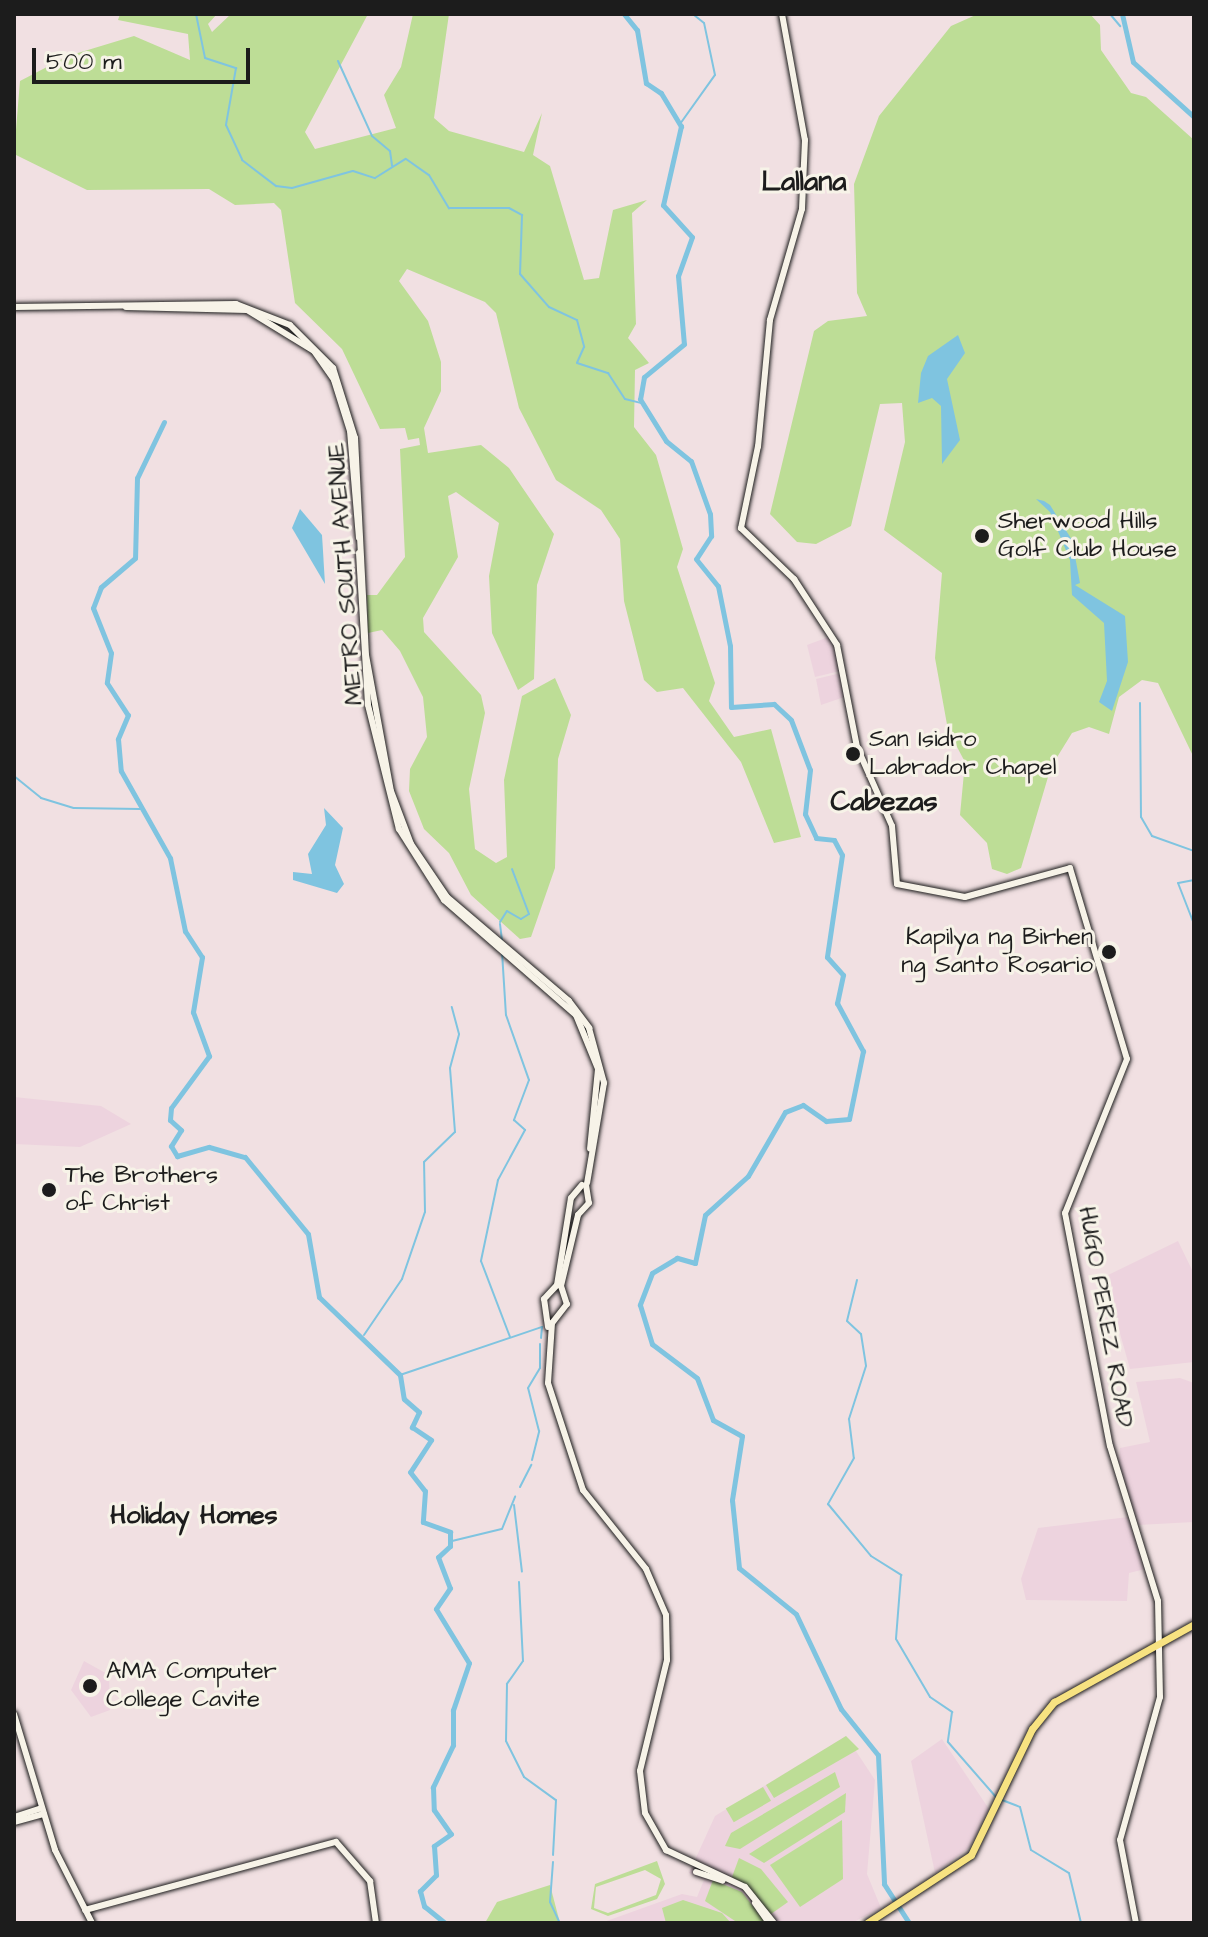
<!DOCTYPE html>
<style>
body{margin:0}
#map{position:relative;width:1208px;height:1937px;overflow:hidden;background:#f1e0e2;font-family:"Architects Daughter",sans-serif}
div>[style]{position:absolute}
.built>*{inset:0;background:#edd3de}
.green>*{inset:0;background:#bddd96;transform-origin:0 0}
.water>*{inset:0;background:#7fc4e0}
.stream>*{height:2px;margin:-1px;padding:0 1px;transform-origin:1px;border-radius:1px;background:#7fc4e0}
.river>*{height:5px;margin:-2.5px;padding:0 2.5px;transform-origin:2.5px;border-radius:2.5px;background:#7fc4e0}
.roads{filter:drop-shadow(0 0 2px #1c1c1c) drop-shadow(0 0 2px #1c1c1c)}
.secondary>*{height:6px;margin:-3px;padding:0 3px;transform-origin:3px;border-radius:3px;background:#f7f3e8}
.primary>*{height:7px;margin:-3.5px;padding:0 3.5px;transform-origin:3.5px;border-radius:3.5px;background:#f7e281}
.dots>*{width:22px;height:22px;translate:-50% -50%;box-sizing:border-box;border:4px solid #f7f3e8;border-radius:50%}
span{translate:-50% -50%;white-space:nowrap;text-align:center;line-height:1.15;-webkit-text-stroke:6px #f7f3e8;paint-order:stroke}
.poi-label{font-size:24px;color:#1c1c1c}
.left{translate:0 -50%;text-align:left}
.right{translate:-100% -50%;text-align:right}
.street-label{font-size:24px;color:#1c1c1c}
.neighbourhood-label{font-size:26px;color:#1c1c1c;font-weight:700}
.quarter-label{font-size:28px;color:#1c1c1c;font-weight:700}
.frame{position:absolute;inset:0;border:16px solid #1c1c1c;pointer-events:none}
.scale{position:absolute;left:32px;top:48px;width:218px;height:36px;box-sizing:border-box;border:4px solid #1c1c1c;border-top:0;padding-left:10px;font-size:24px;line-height:28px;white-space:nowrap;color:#1c1c1c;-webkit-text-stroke:6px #f7f3e8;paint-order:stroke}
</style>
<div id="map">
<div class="built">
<i style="clip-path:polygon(831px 636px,844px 670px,815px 677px,807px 645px)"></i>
<i style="clip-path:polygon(845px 672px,850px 695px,821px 705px,816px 679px)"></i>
<i style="clip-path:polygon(14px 1097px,101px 1106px,131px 1124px,80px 1147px,14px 1144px)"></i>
<i style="clip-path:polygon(1178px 1241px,1194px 1274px,1194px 1362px,1130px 1369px,1104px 1277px)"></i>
<i style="clip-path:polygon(1180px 1378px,1194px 1383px,1194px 1522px,1138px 1525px,1119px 1463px,1120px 1448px,1150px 1442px,1136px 1382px)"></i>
<i style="clip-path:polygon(1128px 1517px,1145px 1569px,1129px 1573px,1127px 1601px,1026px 1600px,1021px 1579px,1038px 1528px)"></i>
<i style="clip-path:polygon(84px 1661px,109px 1675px,110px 1710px,91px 1717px,71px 1690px)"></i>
<i style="clip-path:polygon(846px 1736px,875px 1780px,867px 1874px,881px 1908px,852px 1923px,601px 1923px,682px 1894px,697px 1897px,704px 1880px,689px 1873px,715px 1816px)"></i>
<i style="clip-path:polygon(942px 1739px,989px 1809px,970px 1847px,935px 1873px,911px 1761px)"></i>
</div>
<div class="green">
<i style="clip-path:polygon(120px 14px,217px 14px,208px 24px,212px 32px,231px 14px,368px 14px,305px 132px,315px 149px,396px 128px,384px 95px,401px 67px,413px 14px,449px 14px,434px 118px,449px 131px,524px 152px,542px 113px,533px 155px,550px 166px,584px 280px,599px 278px,613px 210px,647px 200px,632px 213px,636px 324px,628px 338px,649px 363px,635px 370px,634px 427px,656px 455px,683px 549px,677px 567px,715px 683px,709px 701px,734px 737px,771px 729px,801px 837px,774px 843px,741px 762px,683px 688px,657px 692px,644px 680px,624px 601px,620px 539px,601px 510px,556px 480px,519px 408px,496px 313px,485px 302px,407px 269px,399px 281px,428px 321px,441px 362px,441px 391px,424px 428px,428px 453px,481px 445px,509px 468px,554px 534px,537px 585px,534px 679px,518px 690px,492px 633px,489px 576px,499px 523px,456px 492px,448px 496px,458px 557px,423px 618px,424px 632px,481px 695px,485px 713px,469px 789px,475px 849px,496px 863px,507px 857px,504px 780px,522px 696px,555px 678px,571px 715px,558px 759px,555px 868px,531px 937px,520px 939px,471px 895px,449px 853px,424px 829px,409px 791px,410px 769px,427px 737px,423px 697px,400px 651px,382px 630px,368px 633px,367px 595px,377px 595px,405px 557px,400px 449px,420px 445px,419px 438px,408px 440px,405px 428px,380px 429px,342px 349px,295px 303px,281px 210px,274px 203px,235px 205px,209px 189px,87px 190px,14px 154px,20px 81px,68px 56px,134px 36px,190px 60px,188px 34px,118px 20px)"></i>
<i style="clip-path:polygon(978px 14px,1090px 14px,1100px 25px,1101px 50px,1131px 93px,1146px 97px,1194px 140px,1194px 758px,1158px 683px,1142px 680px,1119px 697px,1109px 734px,1089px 727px,1072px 733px,1051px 767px,1021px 868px,1007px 874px,992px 869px,987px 843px,960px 815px,965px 762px,948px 730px,935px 658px,942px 573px,884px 530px,905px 442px,902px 403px,880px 404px,851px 526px,816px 544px,797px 542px,770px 514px,814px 331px,828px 321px,867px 316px,857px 293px,854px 184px,879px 116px,951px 26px)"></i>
<i style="clip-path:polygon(846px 1736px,859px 1749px,774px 1798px,766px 1785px)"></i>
<i style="clip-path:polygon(835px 1772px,840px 1787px,740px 1849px,725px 1846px,731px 1833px)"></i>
<i style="left:763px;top:1787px;width:16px;height:43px;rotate:60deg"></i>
<i style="clip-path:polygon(846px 1793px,845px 1812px,764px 1863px,749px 1854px)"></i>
<i style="clip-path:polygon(842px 1820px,843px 1879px,800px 1907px,770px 1865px)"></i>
<i style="clip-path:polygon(739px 1858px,761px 1869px,788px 1902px,771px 1914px,732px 1877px)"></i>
<i style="clip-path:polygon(evenodd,657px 1861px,665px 1884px,657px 1899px,608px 1916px,591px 1909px,595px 1884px,657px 1861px,645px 1870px,661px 1879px,656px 1895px,608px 1913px,594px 1908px,596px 1887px,645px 1870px)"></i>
<i style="clip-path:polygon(713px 1880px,742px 1892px,766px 1923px,738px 1923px,705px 1901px)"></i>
<i style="clip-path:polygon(550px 1885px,560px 1923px,485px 1923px,497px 1902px)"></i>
<i style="clip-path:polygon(683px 1900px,722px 1913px,731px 1923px,666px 1923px,662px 1908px)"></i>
</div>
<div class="water">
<i style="clip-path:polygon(958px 335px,965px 353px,947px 379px,960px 440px,942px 464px,941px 406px,932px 398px,918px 403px,921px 373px,928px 356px)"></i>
<i style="clip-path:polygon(1036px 499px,1044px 501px,1050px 505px,1072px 540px,1080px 583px,1075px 585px,1125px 616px,1128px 662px,1112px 711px,1099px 702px,1107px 681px,1104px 623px,1072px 595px,1070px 560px,1050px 512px)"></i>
<i style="clip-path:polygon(300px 509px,322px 535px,325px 584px,292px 528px)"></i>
<i style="clip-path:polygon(324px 808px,343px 828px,335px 865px,344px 884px,337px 893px,293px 880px,293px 872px,312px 874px,308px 854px,326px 825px)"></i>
</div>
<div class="stream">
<i style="left:196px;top:14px;width:45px;rotate:78.4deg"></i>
<i style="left:205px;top:58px;width:33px;rotate:18deg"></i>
<i style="left:236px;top:68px;width:58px;rotate:100deg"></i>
<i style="left:226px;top:125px;width:38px;rotate:65deg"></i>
<i style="left:242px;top:160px;width:43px;rotate:37.4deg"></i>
<i style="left:276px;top:186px;width:16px;rotate:7deg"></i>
<i style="left:292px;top:188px;width:63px;rotate:-15.6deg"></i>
<i style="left:353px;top:171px;width:23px;rotate:18deg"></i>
<i style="left:375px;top:178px;width:36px;rotate:-32deg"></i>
<i style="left:406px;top:159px;width:28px;rotate:35deg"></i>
<i style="left:429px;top:175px;width:39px;rotate:59deg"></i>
<i style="left:449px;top:208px;width:60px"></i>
<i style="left:509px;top:208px;width:15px;rotate:28deg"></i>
<i style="left:522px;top:215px;width:59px;rotate:91.9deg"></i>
<i style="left:520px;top:274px;width:44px;rotate:48.7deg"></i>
<i style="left:549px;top:307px;width:31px;rotate:25deg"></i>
<i style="left:577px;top:320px;width:28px;rotate:75deg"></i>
<i style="left:584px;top:347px;width:17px;rotate:114deg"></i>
<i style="left:577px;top:363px;width:33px;rotate:18deg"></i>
<i style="left:608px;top:373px;width:31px;rotate:57deg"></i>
<i style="left:625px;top:399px;width:16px;rotate:14deg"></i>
<i style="left:1110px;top:14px;width:16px;rotate:50deg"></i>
<i style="left:338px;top:61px;width:82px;rotate:65.6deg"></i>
<i style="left:372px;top:136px;width:23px;rotate:40deg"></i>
<i style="left:390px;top:151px;width:15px;rotate:82deg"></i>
<i style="left:680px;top:124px;width:60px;rotate:-54.5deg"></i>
<i style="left:715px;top:75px;width:53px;rotate:-101.9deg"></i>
<i style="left:704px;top:23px;width:14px;rotate:-141deg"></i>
<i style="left:1140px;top:703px;width:114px;rotate:89.5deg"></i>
<i style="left:1141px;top:817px;width:22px;rotate:60deg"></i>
<i style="left:1152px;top:836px;width:45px;rotate:19.7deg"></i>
<i style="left:14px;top:776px;width:35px;rotate:39deg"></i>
<i style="left:41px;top:798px;width:34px;rotate:17deg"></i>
<i style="left:74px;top:808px;width:66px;rotate:0.9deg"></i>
<i style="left:1194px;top:880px;width:16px;rotate:169deg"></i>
<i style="left:1178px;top:883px;width:44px;rotate:68.7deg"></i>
<i style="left:500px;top:922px;width:13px;rotate:-58deg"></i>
<i style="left:507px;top:911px;width:16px;rotate:30deg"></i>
<i style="left:521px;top:919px;width:9px;rotate:-32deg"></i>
<i style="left:529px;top:914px;width:48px;rotate:-110.7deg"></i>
<i style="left:500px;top:924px;width:17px;rotate:83deg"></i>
<i style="left:502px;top:952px;width:63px;rotate:86.4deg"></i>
<i style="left:506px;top:1015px;width:69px;rotate:70.5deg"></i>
<i style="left:529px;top:1080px;width:43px;rotate:110.6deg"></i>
<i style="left:514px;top:1120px;width:15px;rotate:42deg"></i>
<i style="left:525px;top:1130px;width:57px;rotate:118.4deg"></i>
<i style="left:498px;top:1180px;width:83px;rotate:101.9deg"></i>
<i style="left:481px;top:1261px;width:81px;rotate:69.1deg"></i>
<i style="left:857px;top:1280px;width:42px;rotate:103.7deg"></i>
<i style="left:847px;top:1321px;width:19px;rotate:43deg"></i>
<i style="left:861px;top:1334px;width:32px;rotate:81deg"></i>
<i style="left:866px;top:1366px;width:56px;rotate:107.8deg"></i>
<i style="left:849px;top:1419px;width:39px;rotate:83deg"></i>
<i style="left:854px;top:1458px;width:53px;rotate:119.5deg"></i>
<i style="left:828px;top:1504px;width:67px;rotate:50.4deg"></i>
<i style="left:871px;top:1556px;width:36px;rotate:32deg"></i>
<i style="left:901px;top:1575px;width:64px;rotate:94.5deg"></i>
<i style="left:896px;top:1639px;width:67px;rotate:59.6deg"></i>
<i style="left:930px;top:1697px;width:27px;rotate:34deg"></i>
<i style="left:952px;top:1712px;width:30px;rotate:98deg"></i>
<i style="left:948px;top:1742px;width:73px;rotate:48.9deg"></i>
<i style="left:364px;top:1335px;width:68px;rotate:-55.8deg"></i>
<i style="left:402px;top:1279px;width:71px;rotate:-71.1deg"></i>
<i style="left:425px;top:1212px;width:50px;rotate:-91.1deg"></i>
<i style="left:424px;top:1162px;width:43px;rotate:-44.1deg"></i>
<i style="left:455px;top:1132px;width:64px;rotate:-94.5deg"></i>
<i style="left:450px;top:1068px;width:35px;rotate:-75deg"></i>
<i style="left:459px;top:1034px;width:28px;rotate:-105deg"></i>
<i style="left:400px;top:1375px;width:150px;rotate:-18.7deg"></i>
<i style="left:542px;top:1327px;width:11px;rotate:95deg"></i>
<i style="left:532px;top:1460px;width:30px;rotate:-76deg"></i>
<i style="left:539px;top:1431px;width:44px;rotate:-104.3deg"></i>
<i style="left:528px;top:1388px;width:23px;rotate:-59deg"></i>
<i style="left:540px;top:1368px;width:24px;rotate:-90deg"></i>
<i style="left:520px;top:1487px;width:25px;rotate:-63deg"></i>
<i style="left:514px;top:1505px;width:67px;rotate:83.2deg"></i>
<i style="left:452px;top:1541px;width:51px;rotate:-13.5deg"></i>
<i style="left:502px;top:1529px;width:35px;rotate:-68deg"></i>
<i style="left:519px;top:1582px;width:79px;rotate:87.1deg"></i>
<i style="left:523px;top:1661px;width:28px;rotate:125deg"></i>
<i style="left:507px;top:1684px;width:57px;rotate:91deg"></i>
<i style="left:506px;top:1741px;width:40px;rotate:63.4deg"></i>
<i style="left:524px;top:1777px;width:39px;rotate:36deg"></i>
<i style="left:556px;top:1800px;width:55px;rotate:93.1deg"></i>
<i style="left:1002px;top:1800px;width:19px;rotate:21deg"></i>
<i style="left:1020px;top:1807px;width:44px;rotate:75.7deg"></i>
<i style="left:1031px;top:1850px;width:44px;rotate:31.2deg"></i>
<i style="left:1069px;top:1873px;width:51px;rotate:76.5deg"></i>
<i style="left:553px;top:1862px;width:40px;rotate:94.3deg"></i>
<i style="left:550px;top:1902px;width:23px;rotate:65deg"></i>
</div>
<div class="river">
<i style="left:624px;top:14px;width:21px;rotate:51deg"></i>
<i style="left:637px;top:30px;width:54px;rotate:80.4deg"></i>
<i style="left:646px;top:83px;width:18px;rotate:34deg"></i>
<i style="left:661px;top:93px;width:39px;rotate:59deg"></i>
<i style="left:681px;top:126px;width:81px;rotate:102.8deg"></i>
<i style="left:663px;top:205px;width:43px;rotate:47.8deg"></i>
<i style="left:692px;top:237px;width:41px;rotate:109.7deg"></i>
<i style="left:678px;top:276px;width:68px;rotate:85deg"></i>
<i style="left:684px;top:344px;width:52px;rotate:140.5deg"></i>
<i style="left:644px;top:377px;width:22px;rotate:100deg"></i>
<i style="left:640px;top:399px;width:49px;rotate:58.2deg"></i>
<i style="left:666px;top:441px;width:32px;rotate:39deg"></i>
<i style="left:691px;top:461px;width:56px;rotate:70.3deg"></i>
<i style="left:710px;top:514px;width:22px;rotate:87deg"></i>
<i style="left:711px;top:536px;width:27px;rotate:123deg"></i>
<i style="left:696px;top:559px;width:35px;rotate:51deg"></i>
<i style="left:718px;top:586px;width:61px;rotate:78.7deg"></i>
<i style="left:730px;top:646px;width:61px;rotate:89.1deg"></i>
<i style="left:731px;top:707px;width:43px;rotate:-4deg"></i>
<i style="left:774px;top:704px;width:23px;rotate:43deg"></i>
<i style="left:791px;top:720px;width:53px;rotate:69.2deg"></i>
<i style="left:810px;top:770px;width:44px;rotate:96.5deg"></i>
<i style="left:805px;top:814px;width:26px;rotate:65deg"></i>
<i style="left:816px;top:838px;width:18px;rotate:6deg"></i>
<i style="left:834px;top:840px;width:17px;rotate:62deg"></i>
<i style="left:842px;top:855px;width:103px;rotate:98.4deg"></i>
<i style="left:827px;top:957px;width:24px;rotate:48deg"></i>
<i style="left:843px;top:975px;width:29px;rotate:102deg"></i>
<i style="left:837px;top:1003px;width:55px;rotate:61.6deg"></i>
<i style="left:863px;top:1051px;width:69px;rotate:101.6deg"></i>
<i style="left:849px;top:1119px;width:23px;rotate:175deg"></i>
<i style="left:826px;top:1121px;width:28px;rotate:-145deg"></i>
<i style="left:803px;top:1105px;width:19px;rotate:159deg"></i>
<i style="left:785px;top:1112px;width:74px;rotate:120deg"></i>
<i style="left:748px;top:1176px;width:58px;rotate:137.8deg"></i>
<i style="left:705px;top:1215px;width:49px;rotate:101.8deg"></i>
<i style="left:695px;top:1263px;width:19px;rotate:-164deg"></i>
<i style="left:677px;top:1258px;width:29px;rotate:149deg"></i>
<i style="left:652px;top:1273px;width:34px;rotate:111deg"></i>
<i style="left:640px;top:1305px;width:41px;rotate:72.9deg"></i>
<i style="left:652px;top:1344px;width:56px;rotate:37.1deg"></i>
<i style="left:697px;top:1378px;width:45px;rotate:69.1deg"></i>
<i style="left:713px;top:1420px;width:33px;rotate:29deg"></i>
<i style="left:742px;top:1436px;width:65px;rotate:98.9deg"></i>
<i style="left:732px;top:1500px;width:68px;rotate:84.1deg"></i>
<i style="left:739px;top:1568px;width:73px;rotate:38.9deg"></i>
<i style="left:796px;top:1614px;width:105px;rotate:64.7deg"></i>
<i style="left:841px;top:1709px;width:59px;rotate:51.2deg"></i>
<i style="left:878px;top:1755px;width:129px;rotate:87.3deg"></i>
<i style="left:884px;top:1884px;width:46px;rotate:57.3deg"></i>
<i style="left:1122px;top:14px;width:49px;rotate:77.1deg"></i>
<i style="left:1133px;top:62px;width:82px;rotate:42deg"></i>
<i style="left:164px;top:422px;width:62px;rotate:115.7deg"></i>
<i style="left:137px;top:478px;width:80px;rotate:91.4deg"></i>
<i style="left:135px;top:558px;width:45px;rotate:139.5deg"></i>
<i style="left:101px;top:587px;width:22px;rotate:111deg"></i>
<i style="left:93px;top:608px;width:48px;rotate:68.2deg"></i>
<i style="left:111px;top:653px;width:30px;rotate:98deg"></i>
<i style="left:107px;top:683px;width:38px;rotate:57deg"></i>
<i style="left:128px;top:715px;width:26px;rotate:113deg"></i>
<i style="left:118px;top:739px;width:32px;rotate:85deg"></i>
<i style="left:121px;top:771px;width:100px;rotate:60.6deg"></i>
<i style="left:170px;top:858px;width:75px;rotate:78.4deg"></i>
<i style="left:185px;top:931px;width:31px;rotate:57deg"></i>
<i style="left:202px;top:957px;width:56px;rotate:99.3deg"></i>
<i style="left:193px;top:1012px;width:47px;rotate:70deg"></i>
<i style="left:209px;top:1056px;width:64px;rotate:126.2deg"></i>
<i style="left:171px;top:1108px;width:12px;rotate:95deg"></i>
<i style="left:170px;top:1120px;width:15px;rotate:42deg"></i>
<i style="left:181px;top:1130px;width:19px;rotate:122deg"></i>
<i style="left:171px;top:1146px;width:12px;rotate:59deg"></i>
<i style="left:177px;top:1156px;width:33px;rotate:-16deg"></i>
<i style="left:209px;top:1147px;width:37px;rotate:16deg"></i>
<i style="left:245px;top:1157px;width:99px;rotate:50.7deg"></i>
<i style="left:308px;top:1234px;width:64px;rotate:80.1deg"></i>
<i style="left:319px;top:1297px;width:112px;rotate:43.9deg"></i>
<i style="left:400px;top:1375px;width:24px;rotate:81deg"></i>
<i style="left:404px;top:1399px;width:20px;rotate:41deg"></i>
<i style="left:419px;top:1412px;width:17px;rotate:115deg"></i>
<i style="left:412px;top:1427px;width:23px;rotate:34deg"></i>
<i style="left:431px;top:1440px;width:38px;rotate:123deg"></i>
<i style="left:410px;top:1472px;width:24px;rotate:52deg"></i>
<i style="left:425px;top:1491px;width:31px;rotate:94deg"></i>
<i style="left:423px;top:1522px;width:29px;rotate:20deg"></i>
<i style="left:450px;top:1532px;width:14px;rotate:90deg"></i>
<i style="left:450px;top:1546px;width:16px;rotate:137deg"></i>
<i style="left:438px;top:1557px;width:33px;rotate:69deg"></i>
<i style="left:450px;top:1588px;width:25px;rotate:124deg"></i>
<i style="left:436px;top:1609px;width:63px;rotate:58.6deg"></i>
<i style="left:469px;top:1663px;width:50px;rotate:108.8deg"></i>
<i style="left:453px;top:1710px;width:35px;rotate:90deg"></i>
<i style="left:453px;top:1745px;width:47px;rotate:115.5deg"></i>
<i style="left:433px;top:1787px;width:23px;rotate:88deg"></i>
<i style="left:434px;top:1810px;width:29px;rotate:55deg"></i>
<i style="left:451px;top:1834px;width:21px;rotate:145deg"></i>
<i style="left:434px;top:1846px;width:29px;rotate:86deg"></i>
<i style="left:436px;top:1875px;width:23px;rotate:135deg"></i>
<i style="left:420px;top:1891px;width:16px;rotate:75deg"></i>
<i style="left:424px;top:1906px;width:27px;rotate:39deg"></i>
</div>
<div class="roads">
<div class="secondary">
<i style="left:782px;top:14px;width:128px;rotate:79.7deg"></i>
<i style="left:805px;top:140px;width:69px;rotate:92.5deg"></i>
<i style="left:802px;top:209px;width:116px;rotate:106.1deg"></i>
<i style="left:770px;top:320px;width:127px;rotate:95.4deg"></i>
<i style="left:758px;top:446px;width:84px;rotate:101.7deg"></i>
<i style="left:741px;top:528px;width:74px;rotate:43.9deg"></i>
<i style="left:794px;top:579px;width:79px;rotate:56.9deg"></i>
<i style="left:837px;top:645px;width:104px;rotate:78.9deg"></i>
<i style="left:857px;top:747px;width:86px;rotate:66.1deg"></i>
<i style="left:892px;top:826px;width:58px;rotate:85.1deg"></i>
<i style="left:897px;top:884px;width:69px;rotate:10.8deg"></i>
<i style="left:965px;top:897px;width:109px;rotate:-15.4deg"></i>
<i style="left:1070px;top:868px;width:199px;rotate:73.4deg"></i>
<i style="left:1127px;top:1059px;width:166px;rotate:111.9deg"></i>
<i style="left:1065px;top:1213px;width:237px;rotate:79.1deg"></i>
<i style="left:1110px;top:1446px;width:162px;rotate:72.8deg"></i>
<i style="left:1158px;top:1601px;width:96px;rotate:88.8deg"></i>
<i style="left:1160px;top:1697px;width:148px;rotate:105.6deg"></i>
<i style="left:1120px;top:1840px;width:85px;rotate:79.1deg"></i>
<i style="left:14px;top:307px;width:222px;rotate:-0.8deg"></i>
<i style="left:236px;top:304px;width:58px;rotate:21.3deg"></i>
<i style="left:290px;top:325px;width:61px;rotate:45deg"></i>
<i style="left:333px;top:368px;width:73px;rotate:72.6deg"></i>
<i style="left:355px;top:438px;width:217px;rotate:87.1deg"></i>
<i style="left:366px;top:655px;width:138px;rotate:79.6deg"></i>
<i style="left:391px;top:791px;width:57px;rotate:69.3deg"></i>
<i style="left:411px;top:844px;width:64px;rotate:55.8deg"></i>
<i style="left:447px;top:897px;width:160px;rotate:40.4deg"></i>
<i style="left:569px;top:1001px;width:34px;rotate:53deg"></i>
<i style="left:589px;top:1028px;width:57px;rotate:74.7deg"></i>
<i style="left:604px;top:1083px;width:101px;rotate:99.6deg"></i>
<i style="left:126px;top:307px;width:121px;rotate:1.4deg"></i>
<i style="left:247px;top:310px;width:79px;rotate:31.5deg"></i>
<i style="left:314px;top:351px;width:35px;rotate:55deg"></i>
<i style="left:334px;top:380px;width:53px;rotate:72.6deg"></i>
<i style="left:350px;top:431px;width:107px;rotate:85.2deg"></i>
<i style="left:359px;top:553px;width:152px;rotate:86.6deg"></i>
<i style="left:368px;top:705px;width:128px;rotate:76deg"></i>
<i style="left:399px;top:829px;width:84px;rotate:57.6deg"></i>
<i style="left:444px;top:900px;width:175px;rotate:41.1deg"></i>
<i style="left:576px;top:1015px;width:58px;rotate:67.8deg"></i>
<i style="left:598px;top:1069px;width:80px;rotate:95.7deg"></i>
<i style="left:586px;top:1185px;width:18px;rotate:81deg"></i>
<i style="left:589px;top:1203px;width:16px;rotate:133deg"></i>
<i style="left:578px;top:1215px;width:73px;rotate:103.5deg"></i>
<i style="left:561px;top:1286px;width:19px;rotate:72deg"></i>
<i style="left:567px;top:1304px;width:24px;rotate:128deg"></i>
<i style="left:552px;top:1323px;width:60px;rotate:93.8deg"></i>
<i style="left:548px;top:1383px;width:113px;rotate:71.9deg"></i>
<i style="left:583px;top:1490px;width:101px;rotate:51.4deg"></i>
<i style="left:646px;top:1569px;width:50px;rotate:66.5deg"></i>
<i style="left:666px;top:1615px;width:45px;rotate:88.7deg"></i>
<i style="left:667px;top:1660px;width:114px;rotate:103.7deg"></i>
<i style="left:640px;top:1771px;width:42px;rotate:83.2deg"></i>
<i style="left:645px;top:1813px;width:43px;rotate:60.4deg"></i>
<i style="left:666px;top:1850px;width:87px;rotate:25.1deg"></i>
<i style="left:745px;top:1887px;width:46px;rotate:51.1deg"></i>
<i style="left:548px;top:1327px;width:28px;rotate:-98deg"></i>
<i style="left:544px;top:1299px;width:19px;rotate:-47deg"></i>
<i style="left:557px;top:1285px;width:88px;rotate:-80.9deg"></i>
<i style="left:571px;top:1198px;width:17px;rotate:-50deg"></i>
<i style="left:14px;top:1714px;width:142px;rotate:73.2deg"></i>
<i style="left:55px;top:1850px;width:82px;rotate:63.1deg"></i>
<i style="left:14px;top:1817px;width:29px;rotate:-18deg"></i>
<i style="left:14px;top:1822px;width:31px;rotate:-15deg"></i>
<i style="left:696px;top:1872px;width:28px;rotate:18deg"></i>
<i style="left:755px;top:1903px;width:24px;rotate:55deg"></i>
<i style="left:85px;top:1910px;width:260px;rotate:-15.2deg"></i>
<i style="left:336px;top:1842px;width:52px;rotate:48.9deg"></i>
<i style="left:370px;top:1881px;width:42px;rotate:81.9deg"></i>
</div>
<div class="primary">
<i style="left:867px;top:1923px;width:124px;rotate:-33.2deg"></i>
<i style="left:971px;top:1855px;width:140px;rotate:-64.2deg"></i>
<i style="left:1032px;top:1729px;width:35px;rotate:-51deg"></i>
<i style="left:1054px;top:1702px;width:160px;rotate:-29.1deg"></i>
</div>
</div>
<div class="dots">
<i style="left:982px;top:536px;background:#1c1c1c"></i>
<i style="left:853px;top:754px;background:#1c1c1c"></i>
<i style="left:1109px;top:952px;background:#1c1c1c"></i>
<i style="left:49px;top:1190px;background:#1c1c1c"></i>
<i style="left:90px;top:1686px;background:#1c1c1c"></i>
</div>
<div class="poi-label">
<span class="left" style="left:998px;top:536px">Sherwood Hills<br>Golf Club House</span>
<span class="left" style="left:869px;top:754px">San Isidro<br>Labrador Chapel</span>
<span class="right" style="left:1093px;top:952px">Kapilya ng Birhen<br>ng Santo Rosario</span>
<span class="left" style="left:65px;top:1190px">The Brothers<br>of Christ</span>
<span class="left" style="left:106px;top:1686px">AMA Computer<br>College Cavite</span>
</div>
<div class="street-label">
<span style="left:346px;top:574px;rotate:-94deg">METRO SOUTH AVENUE</span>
<span style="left:1105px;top:1317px;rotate:80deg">HUGO PEREZ ROAD</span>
</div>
<div class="neighbourhood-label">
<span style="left:194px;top:1516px">Holiday Homes</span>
</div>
<div class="quarter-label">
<span style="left:804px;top:182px">Lallana</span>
<span style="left:884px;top:802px">Cabezas</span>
</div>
<div class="frame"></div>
<div class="scale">500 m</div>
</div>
